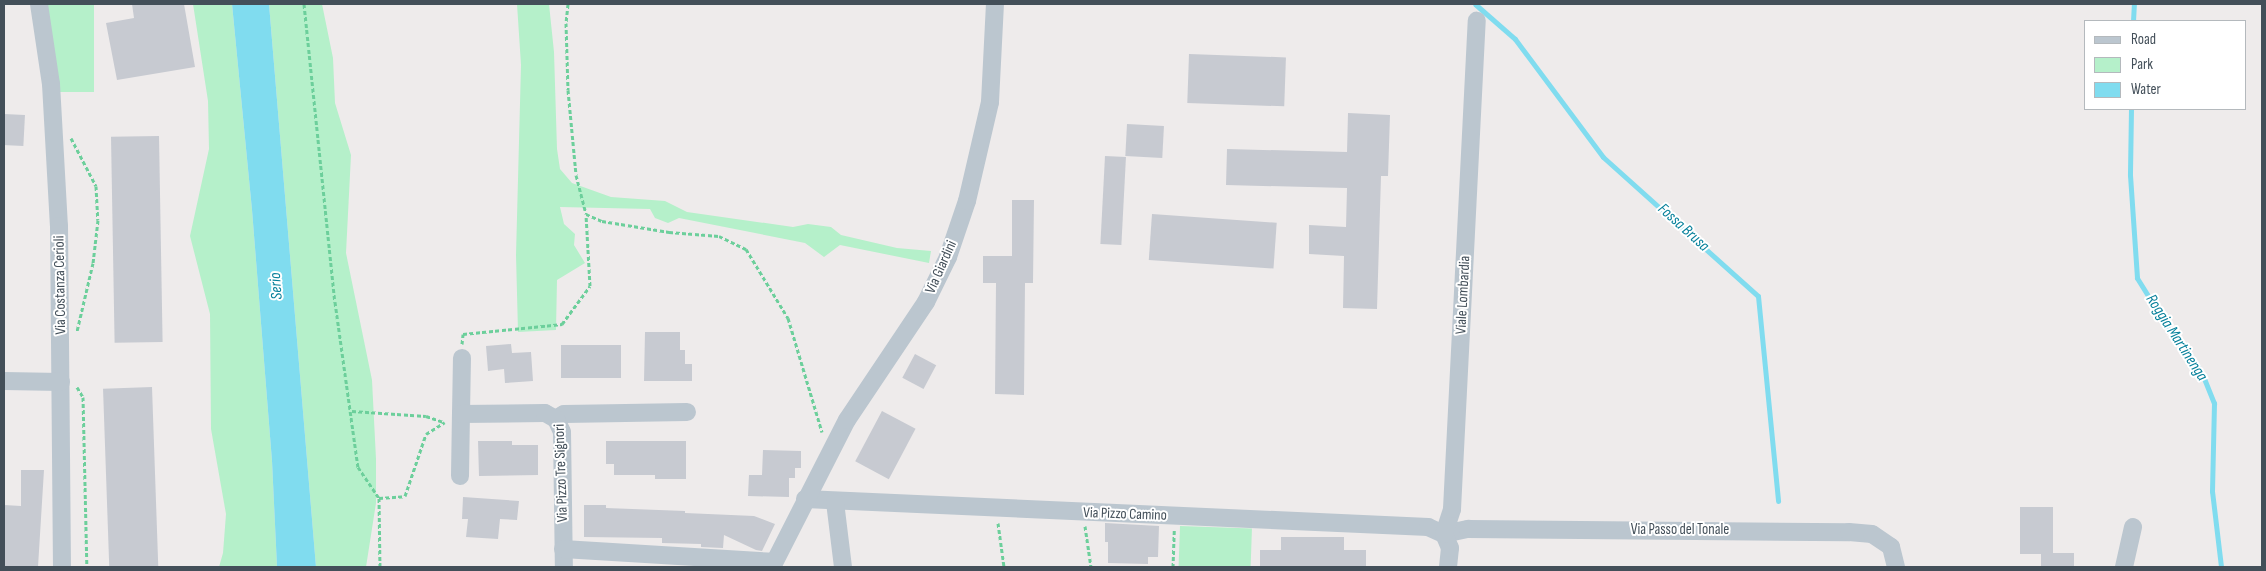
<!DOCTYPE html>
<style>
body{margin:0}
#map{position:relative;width:2266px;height:571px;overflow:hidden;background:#eeebeb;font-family:"Sofia Sans Condensed",sans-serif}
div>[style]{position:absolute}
.green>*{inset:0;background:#b5f0ca;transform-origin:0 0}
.water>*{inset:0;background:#80dcef}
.stream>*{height:5px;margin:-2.5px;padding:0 2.5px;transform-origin:2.5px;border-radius:2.5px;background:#80dcef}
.building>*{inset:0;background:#c7cad1;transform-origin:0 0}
.path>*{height:3px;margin-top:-1.5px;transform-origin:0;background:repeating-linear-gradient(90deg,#6ccf9b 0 4px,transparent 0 6.5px)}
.street>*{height:18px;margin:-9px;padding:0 9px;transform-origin:9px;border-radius:9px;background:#bbc6cf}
span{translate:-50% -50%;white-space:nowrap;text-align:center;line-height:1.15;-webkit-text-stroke:4px #fff;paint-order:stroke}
.street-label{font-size:15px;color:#434f59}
.water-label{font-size:16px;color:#07819b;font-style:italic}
.frame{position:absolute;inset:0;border:5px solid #434f59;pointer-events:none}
.legend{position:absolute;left:2084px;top:20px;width:162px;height:90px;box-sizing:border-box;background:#fff;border:1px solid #b4b9bd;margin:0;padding:6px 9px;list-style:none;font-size:15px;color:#434f59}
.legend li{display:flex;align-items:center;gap:10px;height:25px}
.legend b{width:25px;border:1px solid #b4b9bd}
</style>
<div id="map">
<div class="green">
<i style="left:48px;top:4px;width:46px;height:88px"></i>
<i style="clip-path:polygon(193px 4px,232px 4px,252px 210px,272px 461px,277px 567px,219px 567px,223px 553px,226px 514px,211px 429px,210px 314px,190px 236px,209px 149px,208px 101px)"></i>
<i style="clip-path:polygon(269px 4px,322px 4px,333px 58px,335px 103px,351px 155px,346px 253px,372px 380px,376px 459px,376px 503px,366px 567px,316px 567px)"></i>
<i style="clip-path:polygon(517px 4px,549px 4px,554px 52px,557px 149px,560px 169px,572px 183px,611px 197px,665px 201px,687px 212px,793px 227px,808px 224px,831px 227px,841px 235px,897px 248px,931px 251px,929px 263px,840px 245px,824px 257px,805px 243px,679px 218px,668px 223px,655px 218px,650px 209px,560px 207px,564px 224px,575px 234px,574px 245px,585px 263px,557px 280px,556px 330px,518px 332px,516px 255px,521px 65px)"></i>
<i style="left:1180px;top:526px;width:72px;height:41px;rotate:2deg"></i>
</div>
<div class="water">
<i style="clip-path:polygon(232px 4px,269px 4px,316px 567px,277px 567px,272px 461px,252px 210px)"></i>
</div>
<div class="stream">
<i style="left:1475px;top:4px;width:53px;rotate:41.2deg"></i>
<i style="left:1515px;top:39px;width:147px;rotate:53.3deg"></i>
<i style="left:1603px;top:157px;width:208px;rotate:41.9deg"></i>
<i style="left:1758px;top:296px;width:206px;rotate:84.4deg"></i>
<i style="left:2133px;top:21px;width:17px;rotate:-87deg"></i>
<i style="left:2131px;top:109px;width:66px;rotate:90.9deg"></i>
<i style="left:2130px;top:175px;width:103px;rotate:86.1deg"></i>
<i style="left:2137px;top:278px;width:72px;rotate:58.1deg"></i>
<i style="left:2175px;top:339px;width:41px;rotate:50.9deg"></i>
<i style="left:2201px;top:371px;width:35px;rotate:68deg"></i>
<i style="left:2214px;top:403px;width:88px;rotate:91.3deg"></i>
<i style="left:2212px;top:491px;width:77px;rotate:83.2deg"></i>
</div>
<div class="building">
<i style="clip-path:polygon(132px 4px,184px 4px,195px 67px,117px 80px,106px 23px,134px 18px)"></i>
<i style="left:1189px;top:54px;width:97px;height:49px;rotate:2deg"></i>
<i style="clip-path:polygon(1348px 113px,1390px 115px,1388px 176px,1381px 176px,1377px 309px,1343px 308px,1344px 256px,1309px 254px,1309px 225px,1346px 227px,1347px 188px,1226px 185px,1227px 149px,1347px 152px)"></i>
<i style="left:4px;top:114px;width:21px;height:31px;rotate:3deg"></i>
<i style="left:1127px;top:124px;width:37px;height:32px;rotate:3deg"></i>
<i style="left:159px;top:136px;width:206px;height:48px;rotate:89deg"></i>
<i style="left:1105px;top:156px;width:21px;height:88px;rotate:3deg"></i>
<i style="clip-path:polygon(1012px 200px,1034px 200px,1033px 283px,1025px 283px,1024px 395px,995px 394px,996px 283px,983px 283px,983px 256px,1012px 256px)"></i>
<i style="left:1152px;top:214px;width:125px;height:46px;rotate:4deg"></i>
<i style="clip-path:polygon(645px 332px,680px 332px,680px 350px,685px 350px,685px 364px,692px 364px,692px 381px,644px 381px)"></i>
<i style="clip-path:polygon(511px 344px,512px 353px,531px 352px,533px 381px,505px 383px,504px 369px,488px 371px,486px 346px)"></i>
<i style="left:621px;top:345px;width:33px;height:60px;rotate:90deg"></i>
<i style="left:915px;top:354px;width:24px;height:27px;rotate:28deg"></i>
<i style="left:152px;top:387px;width:180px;height:49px;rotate:88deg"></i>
<i style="left:882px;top:411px;width:38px;height:57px;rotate:28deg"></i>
<i style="clip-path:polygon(478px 441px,512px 441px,512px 445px,538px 445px,538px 475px,479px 476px)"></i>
<i style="clip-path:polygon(606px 441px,686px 441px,686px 479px,655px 479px,655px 475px,614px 475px,614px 464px,606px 464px)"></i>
<i style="clip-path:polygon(763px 450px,801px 451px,801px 468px,795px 468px,795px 478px,789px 478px,789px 497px,748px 496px,749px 475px,762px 475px)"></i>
<i style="clip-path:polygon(21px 470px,44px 470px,38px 567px,4px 567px,4px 505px,21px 506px)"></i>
<i style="clip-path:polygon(463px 497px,519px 501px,517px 520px,500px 519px,498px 539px,466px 537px,468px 519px,462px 519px)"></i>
<i style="clip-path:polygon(584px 505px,606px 505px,606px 508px,685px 511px,685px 513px,754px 516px,775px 524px,762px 551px,756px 550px,724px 535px,723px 548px,701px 547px,701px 544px,662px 543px,662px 538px,584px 537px)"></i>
<i style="clip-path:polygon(2020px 507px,2053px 507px,2053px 553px,2074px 553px,2074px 567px,2041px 567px,2041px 554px,2020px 554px)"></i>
<i style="clip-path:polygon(1105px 523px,1159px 526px,1158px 557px,1148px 557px,1148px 564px,1108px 563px,1108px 542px,1105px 542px)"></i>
<i style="clip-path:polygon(1281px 537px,1344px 537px,1344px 550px,1366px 550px,1366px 567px,1260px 567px,1260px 550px,1281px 550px)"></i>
</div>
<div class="path">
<i style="left:304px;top:4px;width:300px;rotate:84.1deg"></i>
<i style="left:335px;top:302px;width:167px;rotate:82.1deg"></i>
<i style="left:358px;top:467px;width:37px;rotate:56deg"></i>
<i style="left:379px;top:498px;width:69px;rotate:89.2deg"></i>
<i style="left:568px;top:4px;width:19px;rotate:96deg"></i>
<i style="left:566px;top:23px;width:67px;rotate:88.3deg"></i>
<i style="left:568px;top:90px;width:85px;rotate:84.6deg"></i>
<i style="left:576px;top:175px;width:40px;rotate:75.6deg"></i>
<i style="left:586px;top:214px;width:17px;rotate:24deg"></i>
<i style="left:602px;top:221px;width:68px;rotate:9.3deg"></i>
<i style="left:669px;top:232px;width:50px;rotate:4.6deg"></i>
<i style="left:719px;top:236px;width:30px;rotate:26deg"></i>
<i style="left:746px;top:249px;width:81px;rotate:58.7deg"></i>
<i style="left:788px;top:318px;width:119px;rotate:73.4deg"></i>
<i style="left:71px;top:138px;width:54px;rotate:62.5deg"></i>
<i style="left:96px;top:186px;width:34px;rotate:87deg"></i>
<i style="left:98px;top:220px;width:43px;rotate:96.6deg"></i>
<i style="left:93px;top:263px;width:70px;rotate:103.2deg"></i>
<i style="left:462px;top:344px;width:10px;rotate:-84deg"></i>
<i style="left:463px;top:334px;width:100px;rotate:-5.8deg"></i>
<i style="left:562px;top:324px;width:47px;rotate:-53.6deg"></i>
<i style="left:590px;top:286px;width:72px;rotate:-93.2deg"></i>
<i style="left:77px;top:387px;width:12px;rotate:59deg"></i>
<i style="left:83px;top:397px;width:170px;rotate:88.7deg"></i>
<i style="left:352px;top:411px;width:74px;rotate:3.9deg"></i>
<i style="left:426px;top:416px;width:18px;rotate:19deg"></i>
<i style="left:379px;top:498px;width:26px;rotate:-4deg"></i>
<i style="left:405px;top:496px;width:65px;rotate:-71.3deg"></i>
<i style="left:426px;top:434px;width:22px;rotate:-32deg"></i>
<i style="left:998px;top:523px;width:44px;rotate:82.2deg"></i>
<i style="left:1085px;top:526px;width:41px;rotate:81.7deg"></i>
<i style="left:1173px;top:567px;width:37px;rotate:-88deg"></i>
</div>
<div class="street">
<i style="left:39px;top:4px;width:81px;rotate:81.5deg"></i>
<i style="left:51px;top:84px;width:142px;rotate:86.8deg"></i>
<i style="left:59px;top:226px;width:341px;rotate:89.5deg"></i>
<i style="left:4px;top:381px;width:57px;rotate:1deg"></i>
<i style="left:461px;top:414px;width:56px;rotate:-89deg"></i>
<i style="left:556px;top:419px;width:14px;rotate:65deg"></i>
<i style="left:562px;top:432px;width:135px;rotate:89.2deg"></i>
<i style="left:556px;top:419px;width:9px;rotate:-32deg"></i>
<i style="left:564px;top:414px;width:123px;rotate:-0.9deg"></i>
<i style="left:460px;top:476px;width:62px;rotate:-89.1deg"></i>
<i style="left:461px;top:414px;width:84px;rotate:-0.7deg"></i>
<i style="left:545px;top:413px;width:13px;rotate:29deg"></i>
<i style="left:805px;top:499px;width:624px;rotate:2.57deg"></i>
<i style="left:1428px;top:527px;width:17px;rotate:24deg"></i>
<i style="left:1444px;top:534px;width:25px;rotate:-12deg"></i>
<i style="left:1468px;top:529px;width:381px;rotate:0.5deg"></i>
<i style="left:1849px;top:532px;width:23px;rotate:5deg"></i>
<i style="left:1872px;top:534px;width:23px;rotate:34deg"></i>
<i style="left:1891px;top:547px;width:21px;rotate:76deg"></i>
<i style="left:835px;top:502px;width:65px;rotate:83deg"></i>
<i style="left:563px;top:549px;width:210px;rotate:3.5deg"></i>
<i style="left:772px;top:567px;width:165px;rotate:-63deg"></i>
<i style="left:847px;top:420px;width:142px;rotate:-56.2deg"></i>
<i style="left:926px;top:302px;width:50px;rotate:-63.9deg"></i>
<i style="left:948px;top:257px;width:59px;rotate:-71.3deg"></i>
<i style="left:967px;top:201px;width:102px;rotate:-76.9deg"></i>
<i style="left:990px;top:102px;width:98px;rotate:-87.1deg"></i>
<i style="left:1448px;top:567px;width:19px;rotate:-84deg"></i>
<i style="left:1450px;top:548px;width:15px;rotate:-113deg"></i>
<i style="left:1444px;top:534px;width:26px;rotate:-72deg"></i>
<i style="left:1452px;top:509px;width:489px;rotate:-87.1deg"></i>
<i style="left:2124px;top:567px;width:41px;rotate:-77.3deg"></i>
</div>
<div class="street-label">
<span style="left:941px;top:267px;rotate:-66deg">Via Giardini</span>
<span style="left:60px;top:285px;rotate:-91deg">Via Costanza Cerioli</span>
<span style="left:1463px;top:295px;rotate:-87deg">Viale Lombardia</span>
<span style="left:561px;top:473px;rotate:-92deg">Via Pizzo Tre Signori</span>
<span style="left:1125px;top:514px;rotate:2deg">Via Pizzo Camino</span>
<span style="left:1680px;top:530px">Via Passo del Tonale</span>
</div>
<div class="water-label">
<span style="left:1683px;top:228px;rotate:42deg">Fossa Brusa</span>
<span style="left:277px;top:286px;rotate:-94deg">Serio</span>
<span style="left:2176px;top:338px;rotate:57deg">Roggia Martinenga</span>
</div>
<div class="frame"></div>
<ul class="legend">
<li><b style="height:6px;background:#bbc6cf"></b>Road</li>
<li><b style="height:14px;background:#b5f0ca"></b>Park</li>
<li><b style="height:14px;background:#80dcef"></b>Water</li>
</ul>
</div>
